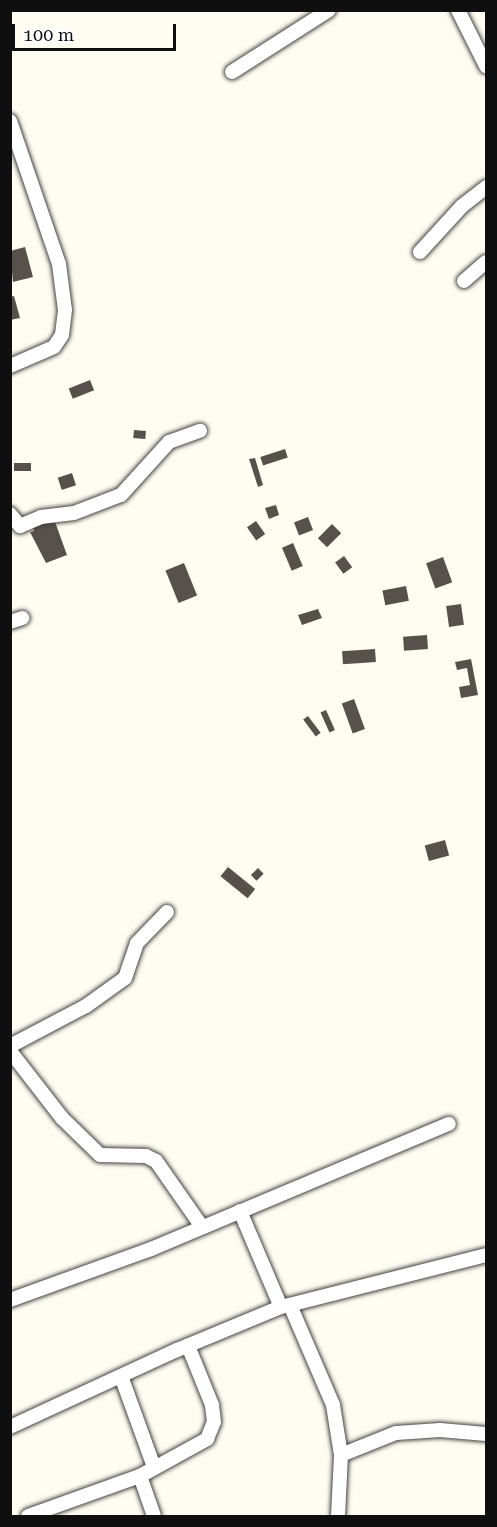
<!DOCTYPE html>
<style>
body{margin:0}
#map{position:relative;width:497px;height:1527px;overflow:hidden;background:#fffdf1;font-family:"Roboto Serif",serif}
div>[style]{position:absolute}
.building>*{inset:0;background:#57514b;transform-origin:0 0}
.roads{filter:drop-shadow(0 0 2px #424242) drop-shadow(0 0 2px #424242)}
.street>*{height:14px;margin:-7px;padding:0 7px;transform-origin:7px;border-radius:7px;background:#fff}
span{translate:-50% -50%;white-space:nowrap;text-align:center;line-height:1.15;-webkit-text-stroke:6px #fff;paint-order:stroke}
.frame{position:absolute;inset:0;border:12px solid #0f0f0f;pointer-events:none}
.scale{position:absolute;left:12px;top:24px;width:164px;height:27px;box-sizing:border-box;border:3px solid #0f0f0f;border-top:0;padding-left:8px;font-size:18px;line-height:21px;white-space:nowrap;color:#0f0f0f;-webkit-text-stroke:4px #fff;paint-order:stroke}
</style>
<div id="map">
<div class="building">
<i style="clip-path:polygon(25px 247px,33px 277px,13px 282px,10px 251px)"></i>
<i style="clip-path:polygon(14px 296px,20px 318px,10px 320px,10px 297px)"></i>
<i style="left:90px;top:380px;width:11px;height:23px;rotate:68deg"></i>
<i style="left:134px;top:430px;width:12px;height:8px;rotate:5deg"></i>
<i style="left:285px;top:449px;width:9px;height:26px;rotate:72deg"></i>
<i style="clip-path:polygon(255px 458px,263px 485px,258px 487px,249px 459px)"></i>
<i style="left:14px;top:463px;width:17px;height:8px"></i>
<i style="left:72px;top:473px;width:13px;height:15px;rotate:72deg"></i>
<i style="clip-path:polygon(276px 505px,279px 515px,269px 519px,265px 508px)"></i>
<i style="left:308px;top:517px;width:14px;height:15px;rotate:69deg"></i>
<i style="clip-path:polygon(54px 519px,67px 555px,46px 563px,30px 532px,34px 531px,33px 527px)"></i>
<i style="left:256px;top:521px;width:16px;height:11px;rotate:55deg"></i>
<i style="left:332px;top:524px;width:13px;height:20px;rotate:45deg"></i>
<i style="left:293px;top:543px;width:25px;height:12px;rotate:67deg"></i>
<i style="left:344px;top:556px;width:14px;height:11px;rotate:54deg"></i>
<i style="left:443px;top:557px;width:27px;height:18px;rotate:70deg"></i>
<i style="left:184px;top:563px;width:35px;height:20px;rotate:68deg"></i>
<i style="left:406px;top:586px;width:15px;height:24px;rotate:79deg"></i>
<i style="left:461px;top:604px;width:21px;height:15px;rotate:82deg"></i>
<i style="clip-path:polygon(318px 609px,322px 618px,302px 625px,298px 615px)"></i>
<i style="left:427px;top:635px;width:14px;height:24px;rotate:86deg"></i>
<i style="left:375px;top:649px;width:13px;height:33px;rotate:86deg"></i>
<i style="clip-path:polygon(471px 659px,478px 695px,461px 698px,459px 687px,470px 685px,467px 668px,457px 670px,455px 662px)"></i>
<i style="left:354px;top:699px;width:32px;height:13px;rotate:70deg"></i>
<i style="left:326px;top:710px;width:22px;height:6px;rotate:66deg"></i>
<i style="left:308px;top:716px;width:21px;height:6px;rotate:53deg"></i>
<i style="left:445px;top:840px;width:16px;height:21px;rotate:75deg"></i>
<i style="left:228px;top:867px;width:35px;height:12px;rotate:39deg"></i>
<i style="left:258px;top:868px;width:8px;height:10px;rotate:45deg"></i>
</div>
<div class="roads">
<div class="street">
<i style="left:458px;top:10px;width:63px;rotate:63.4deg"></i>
<i style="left:232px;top:72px;width:115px;rotate:-32.6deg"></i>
<i style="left:10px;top:121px;width:151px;rotate:71.1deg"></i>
<i style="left:59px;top:264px;width:46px;rotate:82.6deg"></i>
<i style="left:65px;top:310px;width:25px;rotate:97deg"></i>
<i style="left:62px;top:335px;width:14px;rotate:124deg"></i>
<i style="left:54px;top:347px;width:48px;rotate:156.6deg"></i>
<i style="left:420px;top:252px;width:62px;rotate:-47.6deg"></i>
<i style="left:462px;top:206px;width:31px;rotate:-38deg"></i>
<i style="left:464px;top:281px;width:29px;rotate:-41deg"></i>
<i style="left:10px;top:514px;width:16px;rotate:50deg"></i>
<i style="left:20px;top:526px;width:23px;rotate:-23deg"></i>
<i style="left:41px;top:517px;width:33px;rotate:-7deg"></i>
<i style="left:74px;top:513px;width:50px;rotate:-21deg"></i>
<i style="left:121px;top:495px;width:72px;rotate:-47.8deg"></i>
<i style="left:169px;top:442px;width:33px;rotate:-20deg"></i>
<i style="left:10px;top:622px;width:13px;rotate:-18deg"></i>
<i style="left:10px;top:1046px;width:86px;rotate:-27.8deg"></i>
<i style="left:86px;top:1006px;width:48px;rotate:-35.7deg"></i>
<i style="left:125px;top:978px;width:37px;rotate:-71deg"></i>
<i style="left:137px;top:943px;width:43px;rotate:-45.9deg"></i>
<i style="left:10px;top:1051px;width:85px;rotate:52.2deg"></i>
<i style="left:62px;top:1118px;width:53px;rotate:44.2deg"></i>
<i style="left:100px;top:1155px;width:46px;rotate:1.2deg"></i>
<i style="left:146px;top:1156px;width:11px;rotate:27deg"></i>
<i style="left:156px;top:1161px;width:80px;rotate:55.1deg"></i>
<i style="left:240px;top:1211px;width:104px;rotate:66.9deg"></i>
<i style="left:10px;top:1300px;width:150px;rotate:-19.9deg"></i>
<i style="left:151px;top:1249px;width:323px;rotate:-22.8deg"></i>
<i style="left:290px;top:1305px;width:109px;rotate:66.7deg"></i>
<i style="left:333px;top:1405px;width:51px;rotate:80.9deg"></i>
<i style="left:341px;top:1455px;width:61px;rotate:92.8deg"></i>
<i style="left:121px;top:1376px;width:97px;rotate:70.1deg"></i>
<i style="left:10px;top:1427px;width:184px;rotate:-24.8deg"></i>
<i style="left:177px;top:1350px;width:113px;rotate:-22.5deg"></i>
<i style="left:281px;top:1307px;width:211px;rotate:-14.2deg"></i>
<i style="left:341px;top:1455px;width:59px;rotate:-21.8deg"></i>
<i style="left:396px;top:1433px;width:44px;rotate:-3.9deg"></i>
<i style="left:440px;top:1430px;width:46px;rotate:5deg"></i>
<i style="left:140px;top:1476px;width:42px;rotate:70.7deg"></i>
<i style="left:28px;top:1516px;width:119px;rotate:-19.7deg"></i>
<i style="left:140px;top:1476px;width:77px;rotate:-28.9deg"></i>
<i style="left:207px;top:1439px;width:18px;rotate:-68deg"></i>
<i style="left:214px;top:1422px;width:17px;rotate:-97deg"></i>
<i style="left:212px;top:1405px;width:64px;rotate:-112.1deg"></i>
</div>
</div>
<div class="frame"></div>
<div class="scale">100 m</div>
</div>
